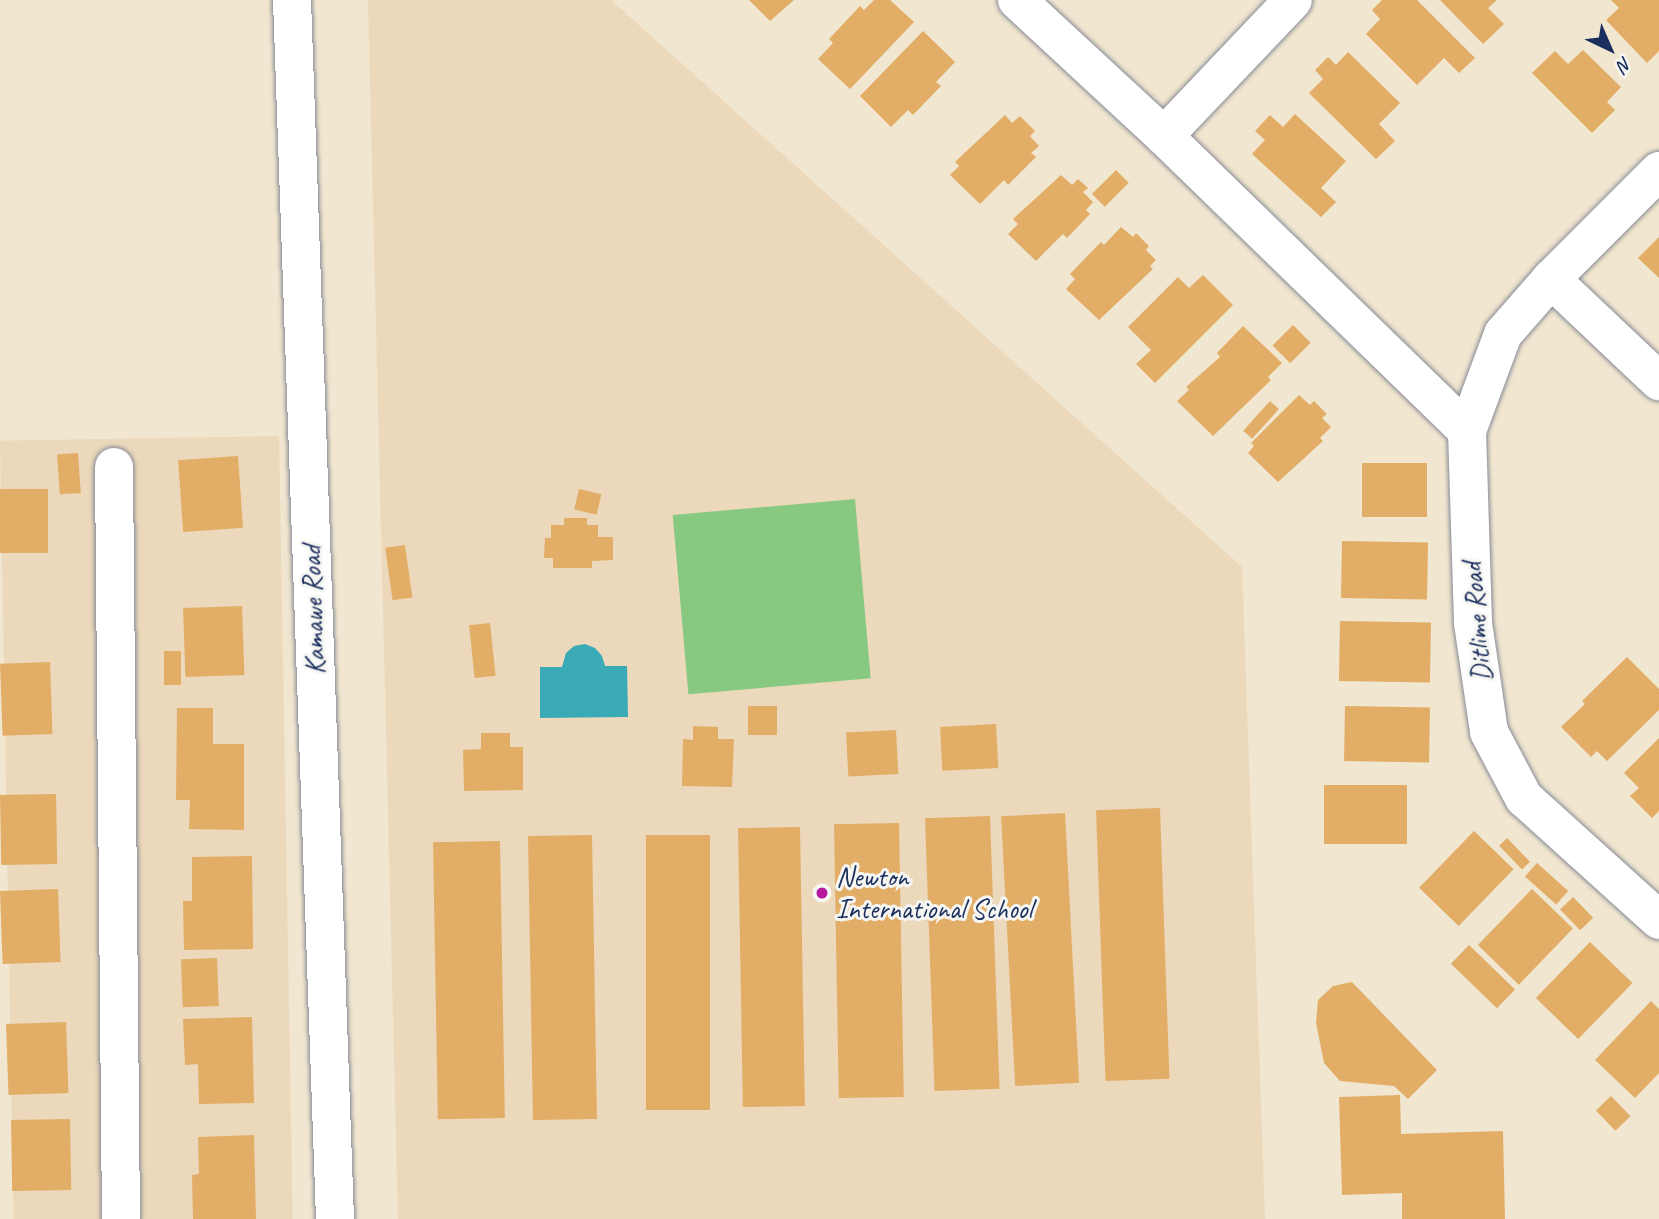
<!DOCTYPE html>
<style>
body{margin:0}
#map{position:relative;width:1659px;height:1219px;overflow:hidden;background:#f1e6cf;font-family:Caveat,sans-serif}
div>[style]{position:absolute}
.built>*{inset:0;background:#ecd8ba;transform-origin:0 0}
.green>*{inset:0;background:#88c982;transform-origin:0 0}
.water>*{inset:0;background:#3aaab6}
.building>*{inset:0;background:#e2ad67;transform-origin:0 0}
.roads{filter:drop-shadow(0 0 2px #868a96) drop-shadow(0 0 2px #868a96)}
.minor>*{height:38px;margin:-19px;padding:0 19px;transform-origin:19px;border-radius:19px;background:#fff}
.dots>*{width:19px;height:19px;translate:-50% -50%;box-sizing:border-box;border:4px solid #f6f6f2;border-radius:50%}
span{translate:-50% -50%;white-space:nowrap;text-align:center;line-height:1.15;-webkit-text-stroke:6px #f6f6f2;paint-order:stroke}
.street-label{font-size:28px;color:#1b2f5e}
.poi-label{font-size:28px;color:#1b2f5e}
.left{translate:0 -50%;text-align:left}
.north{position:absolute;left:1575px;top:14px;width:70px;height:70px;-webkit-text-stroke:5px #f6f6f2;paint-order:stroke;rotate:136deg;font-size:19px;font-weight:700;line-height:28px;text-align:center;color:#1b2f5e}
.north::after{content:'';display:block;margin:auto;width:24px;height:32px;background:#1b2f5e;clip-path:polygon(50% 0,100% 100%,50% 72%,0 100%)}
</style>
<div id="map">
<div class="built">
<i style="clip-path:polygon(368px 0,611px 0,1242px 567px,1265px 1219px,398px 1219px)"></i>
<i style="left:279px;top:436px;width:783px;height:279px;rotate:89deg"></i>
</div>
<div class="green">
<i style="left:855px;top:499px;width:180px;height:183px;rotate:85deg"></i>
</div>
<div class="water">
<i style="clip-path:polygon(585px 644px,595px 648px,602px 656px,605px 666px,627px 666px,628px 717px,540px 718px,540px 667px,562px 667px,566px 653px,574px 646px)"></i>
</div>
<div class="building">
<i style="clip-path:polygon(749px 0,794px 0,770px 21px)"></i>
<i style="clip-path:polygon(874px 0,890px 0,914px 22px,850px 89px,818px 59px,833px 43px,829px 39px,860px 6px,864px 10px)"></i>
<i style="clip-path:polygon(1382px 0,1417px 0,1475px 58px,1459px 73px,1444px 58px,1417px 85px,1366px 34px,1380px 19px,1372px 10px)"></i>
<i style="clip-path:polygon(1440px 0,1497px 0,1488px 8px,1504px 24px,1483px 44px)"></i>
<i style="clip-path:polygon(1611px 0,1659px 0,1659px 51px,1647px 63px,1606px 20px,1619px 8px)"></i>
<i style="clip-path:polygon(923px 31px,955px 62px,936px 82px,941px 86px,913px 115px,908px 110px,891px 127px,860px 96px)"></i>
<i style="clip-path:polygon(1583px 50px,1621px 87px,1607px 102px,1615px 110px,1592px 133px,1532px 73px,1555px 51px,1568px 64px)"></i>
<i style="clip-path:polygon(1348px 52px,1400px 103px,1379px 124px,1395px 141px,1376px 159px,1309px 93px,1323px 79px,1315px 70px,1328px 57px,1336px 65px)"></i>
<i style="clip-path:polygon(1295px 114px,1346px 161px,1321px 188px,1336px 202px,1321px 217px,1252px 154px,1265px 140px,1255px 131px,1270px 115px,1283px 127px)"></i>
<i style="clip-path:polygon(1005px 115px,1012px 123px,1020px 116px,1035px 131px,1030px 136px,1039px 146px,1031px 153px,1036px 157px,1008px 185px,1004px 180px,980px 204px,950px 175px,959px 166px,955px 162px)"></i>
<i style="left:1116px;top:170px;width:18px;height:34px;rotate:45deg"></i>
<i style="clip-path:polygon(1061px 175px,1072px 185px,1078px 179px,1088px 188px,1083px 192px,1093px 202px,1086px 210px,1090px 214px,1067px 238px,1063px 234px,1036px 261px,1008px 234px,1018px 224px,1013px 219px)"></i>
<i style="clip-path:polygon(1121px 227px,1133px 237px,1136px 233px,1149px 246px,1146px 250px,1156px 260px,1150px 266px,1153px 269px,1099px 320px,1066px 289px,1075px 279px,1070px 274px,1101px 242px,1104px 245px)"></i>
<i style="clip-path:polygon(1659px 237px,1659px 278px,1638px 258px)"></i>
<i style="clip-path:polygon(1203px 275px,1233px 305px,1155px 383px,1136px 364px,1151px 350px,1128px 327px,1178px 277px,1189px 288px)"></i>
<i style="left:1293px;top:325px;width:25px;height:29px;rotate:45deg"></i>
<i style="clip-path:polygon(1243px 326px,1282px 363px,1268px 377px,1271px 380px,1213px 436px,1177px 401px,1189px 390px,1186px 387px,1220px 357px,1217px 353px)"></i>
<i style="clip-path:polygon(1299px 395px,1310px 405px,1314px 401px,1327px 414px,1322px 418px,1331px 427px,1320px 438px,1323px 441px,1278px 482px,1248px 453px,1254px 446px,1251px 443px)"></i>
<i style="left:1270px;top:401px;width:12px;height:40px;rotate:42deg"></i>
<i style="left:78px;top:453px;width:40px;height:21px;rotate:86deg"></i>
<i style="left:238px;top:456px;width:72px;height:60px;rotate:86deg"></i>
<i style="left:1362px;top:463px;width:65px;height:54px"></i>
<i style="left:0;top:489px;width:48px;height:64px"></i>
<i style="left:579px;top:489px;width:23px;height:21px;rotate:13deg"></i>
<i style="clip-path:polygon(564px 518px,587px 518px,587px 525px,598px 525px,598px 537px,613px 537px,613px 560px,592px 561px,592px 568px,553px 568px,553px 558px,544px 558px,545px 538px,551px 538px,551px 525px,564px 525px)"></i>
<i style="left:1342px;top:541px;width:86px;height:57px;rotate:1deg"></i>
<i style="left:405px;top:545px;width:53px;height:20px;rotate:82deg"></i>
<i style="left:242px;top:606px;width:69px;height:59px;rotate:88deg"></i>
<i style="left:1340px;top:621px;width:91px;height:60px;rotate:1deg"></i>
<i style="left:490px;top:623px;width:53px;height:21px;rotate:84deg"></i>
<i style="left:164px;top:651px;width:17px;height:34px"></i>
<i style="clip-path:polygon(1627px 657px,1659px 689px,1659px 710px,1607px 761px,1597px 751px,1591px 757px,1561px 727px,1585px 704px,1582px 701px)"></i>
<i style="left:50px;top:662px;width:72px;height:50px;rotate:88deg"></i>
<i style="left:777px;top:706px;width:29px;height:29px;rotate:90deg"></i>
<i style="left:1345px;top:706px;width:85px;height:55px;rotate:1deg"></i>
<i style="clip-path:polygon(177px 708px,213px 708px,213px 744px,244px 744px,244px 830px,189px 829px,190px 800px,176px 800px)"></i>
<i style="left:996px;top:724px;width:44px;height:56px;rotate:87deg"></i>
<i style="clip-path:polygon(693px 726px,718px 727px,718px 739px,734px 739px,732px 787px,682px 786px,683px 739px,693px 740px)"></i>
<i style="left:896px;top:730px;width:44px;height:50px;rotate:87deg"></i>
<i style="clip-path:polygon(481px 733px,510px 733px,510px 747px,523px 747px,523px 790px,464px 791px,463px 750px,481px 749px)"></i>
<i style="clip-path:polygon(1659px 738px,1659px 811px,1652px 818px,1630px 796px,1639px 788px,1624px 773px)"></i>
<i style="left:1407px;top:785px;width:59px;height:83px;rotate:90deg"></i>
<i style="left:56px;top:794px;width:70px;height:56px;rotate:89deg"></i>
<i style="left:1160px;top:808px;width:271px;height:64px;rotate:88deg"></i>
<i style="left:1065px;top:813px;width:270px;height:64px;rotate:87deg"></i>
<i style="left:990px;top:816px;width:273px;height:65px;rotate:88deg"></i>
<i style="left:899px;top:823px;width:274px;height:65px;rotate:89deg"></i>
<i style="left:800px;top:827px;width:279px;height:62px;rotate:89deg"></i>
<i style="left:1474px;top:831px;width:55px;height:79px;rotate:44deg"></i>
<i style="left:592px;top:835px;width:284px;height:64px;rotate:89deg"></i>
<i style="left:646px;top:835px;width:64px;height:275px"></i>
<i style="left:1507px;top:838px;width:33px;height:11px;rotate:46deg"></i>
<i style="left:500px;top:841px;width:277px;height:67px;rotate:89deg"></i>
<i style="clip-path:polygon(252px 856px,253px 949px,184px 950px,183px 901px,192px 901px,192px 857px)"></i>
<i style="left:1537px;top:863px;width:42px;height:18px;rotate:42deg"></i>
<i style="left:58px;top:889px;width:73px;height:58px;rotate:88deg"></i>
<i style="left:1532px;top:889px;width:57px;height:78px;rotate:44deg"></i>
<i style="left:1573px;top:897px;width:29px;height:18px;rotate:46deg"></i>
<i style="left:1590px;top:942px;width:59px;height:78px;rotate:44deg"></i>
<i style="left:1469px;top:945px;width:64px;height:26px;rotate:44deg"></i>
<i style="left:217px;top:958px;width:48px;height:36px;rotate:88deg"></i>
<i style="clip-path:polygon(1352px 982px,1437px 1070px,1408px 1099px,1394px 1086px,1340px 1081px,1324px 1063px,1316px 1023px,1318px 1000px,1333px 986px)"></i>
<i style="clip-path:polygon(1651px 1001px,1659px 1009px,1659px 1073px,1635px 1098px,1595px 1060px)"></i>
<i style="clip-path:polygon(252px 1017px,254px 1103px,199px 1104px,198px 1064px,185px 1065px,183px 1019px)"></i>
<i style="left:66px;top:1022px;width:71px;height:60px;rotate:88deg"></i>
<i style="clip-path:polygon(1400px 1095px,1401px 1134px,1503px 1131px,1505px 1219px,1402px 1219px,1402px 1193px,1342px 1195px,1339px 1097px)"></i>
<i style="left:1611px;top:1096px;width:28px;height:21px;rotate:46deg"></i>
<i style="left:70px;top:1119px;width:71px;height:59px;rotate:89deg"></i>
<i style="clip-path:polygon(254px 1135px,256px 1219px,193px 1219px,192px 1175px,199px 1174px,198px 1137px)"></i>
</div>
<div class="roads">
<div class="minor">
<i style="left:292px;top:0;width:1220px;rotate:87.98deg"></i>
<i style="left:1017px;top:0;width:200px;rotate:42.8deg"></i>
<i style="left:1164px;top:136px;width:423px;rotate:44.2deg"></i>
<i style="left:1164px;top:136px;width:187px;rotate:-46.5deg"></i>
<i style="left:1659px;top:171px;width:153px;rotate:135deg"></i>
<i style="left:1551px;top:279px;width:73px;rotate:131.1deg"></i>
<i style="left:1503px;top:334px;width:103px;rotate:110.4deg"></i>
<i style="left:1467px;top:431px;width:192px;rotate:88.2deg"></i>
<i style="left:1473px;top:623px;width:110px;rotate:81.6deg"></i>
<i style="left:1489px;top:732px;width:75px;rotate:62.1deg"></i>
<i style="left:1524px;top:798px;width:182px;rotate:42.1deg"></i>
<i style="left:1551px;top:279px;width:149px;rotate:43.4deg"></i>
<i style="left:114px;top:467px;width:752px;rotate:89.47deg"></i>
</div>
</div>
<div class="dots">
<i style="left:822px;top:893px;background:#b5179e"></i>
</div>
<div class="street-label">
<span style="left:313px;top:610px;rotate:-92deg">Kamawe Road</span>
<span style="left:1477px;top:622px;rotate:-95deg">Ditlime Road</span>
</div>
<div class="poi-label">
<span class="left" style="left:836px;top:893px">Newton<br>International School</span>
</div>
<div class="north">N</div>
</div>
